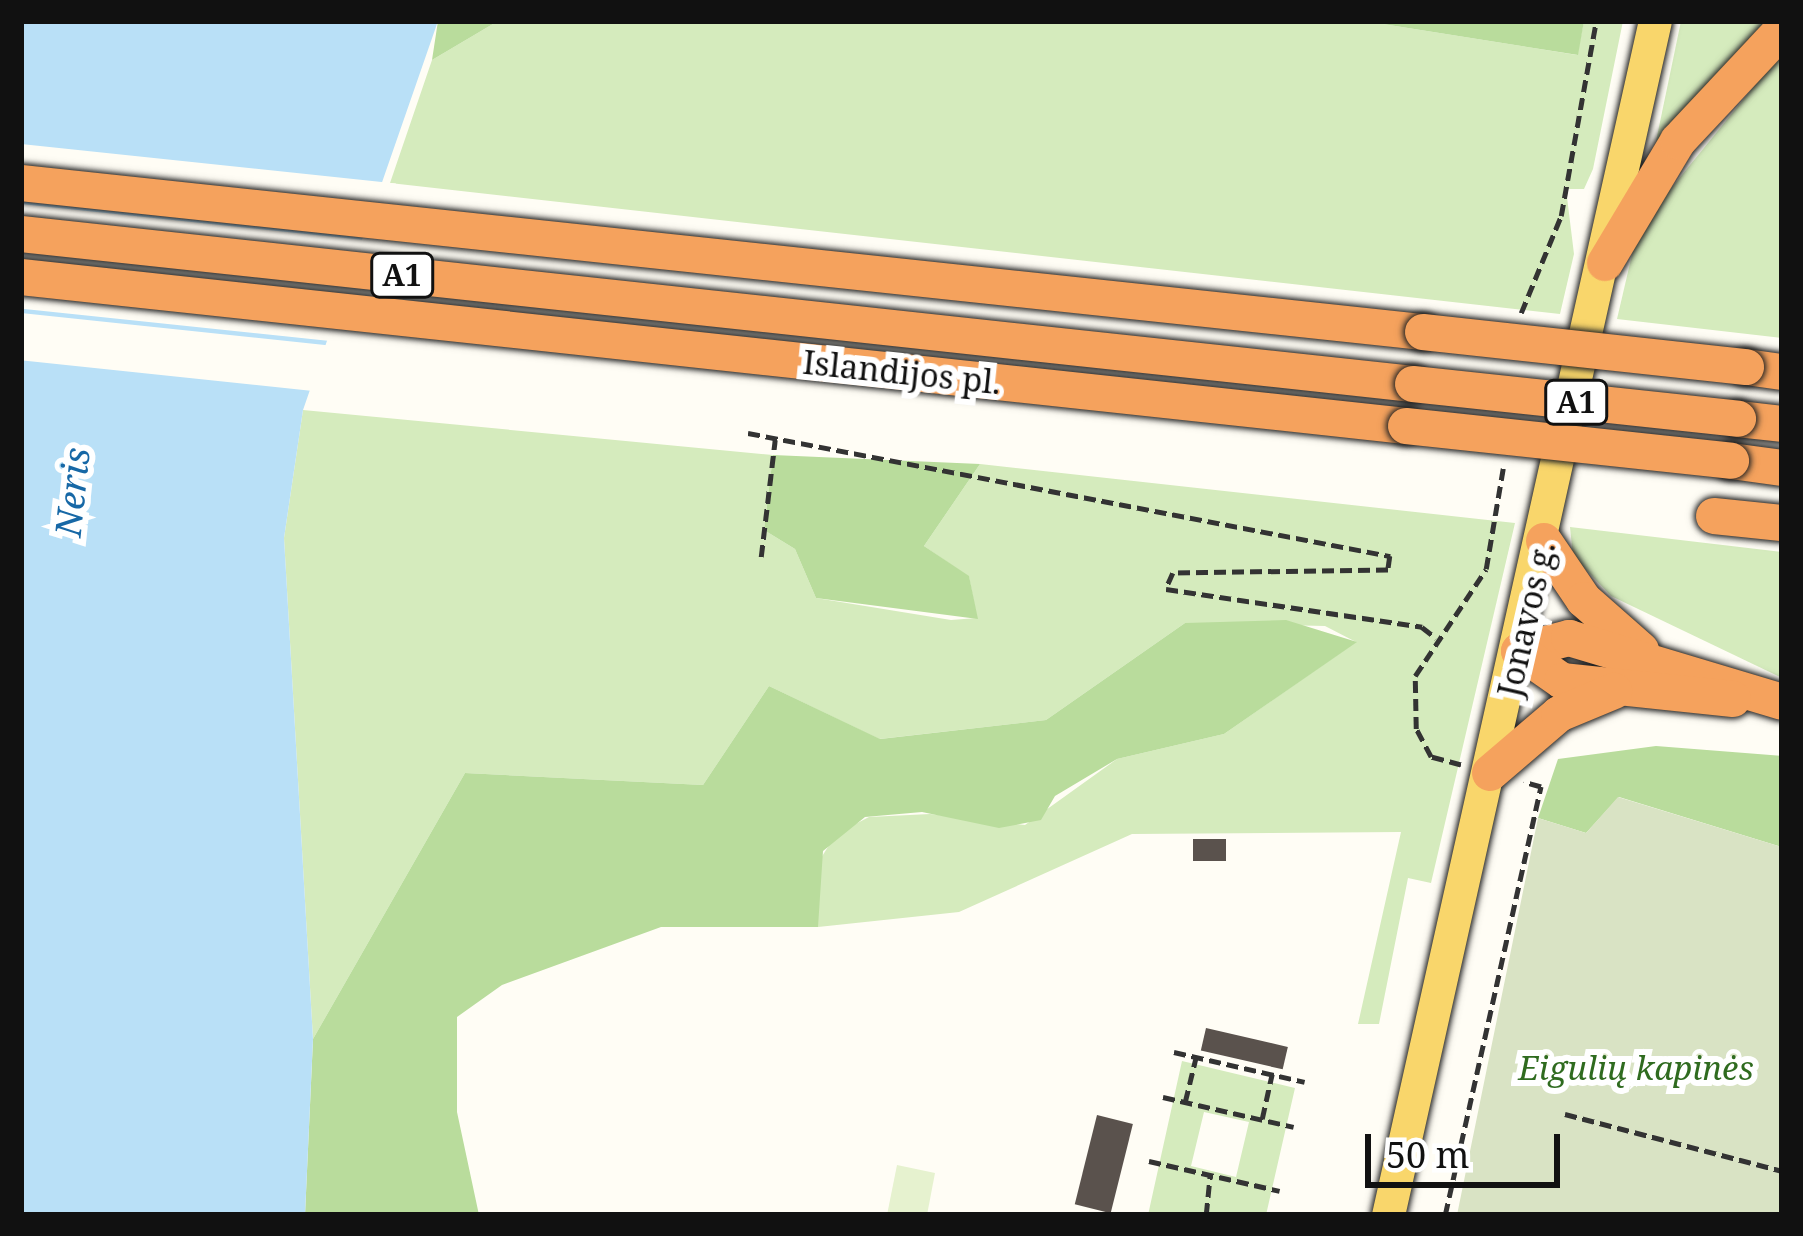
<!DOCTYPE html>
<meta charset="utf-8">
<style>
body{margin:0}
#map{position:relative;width:1803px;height:1236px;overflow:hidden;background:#fffdf5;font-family:"Noto Serif",serif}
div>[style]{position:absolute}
.green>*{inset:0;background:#d5ebbd}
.forest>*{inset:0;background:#b9dc9c}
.cemetery>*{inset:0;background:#d9e3c4}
.pitch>*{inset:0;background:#e6f2cf}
.water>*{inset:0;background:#b9e0f7}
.pier>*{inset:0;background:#fffdf5;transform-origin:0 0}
.building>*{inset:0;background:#5a524d;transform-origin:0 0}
.path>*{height:4.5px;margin-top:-2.25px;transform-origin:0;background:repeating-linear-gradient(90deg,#333 0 12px,transparent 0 18px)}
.roads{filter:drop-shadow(0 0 3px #222) drop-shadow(0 0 3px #222)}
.primary>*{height:33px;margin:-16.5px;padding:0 16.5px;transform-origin:16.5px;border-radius:16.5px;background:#f9d66b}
.highway>*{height:36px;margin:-18px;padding:0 18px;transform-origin:18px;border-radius:18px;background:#f5a25d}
.bridges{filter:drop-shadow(0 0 3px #222) drop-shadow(0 0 3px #222)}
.highway-bridge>*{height:36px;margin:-18px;padding:0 18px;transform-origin:18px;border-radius:18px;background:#f5a25d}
span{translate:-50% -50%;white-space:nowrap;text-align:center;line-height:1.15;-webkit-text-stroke:12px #fff;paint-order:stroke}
.shield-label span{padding:3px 9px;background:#fff;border:3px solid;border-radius:9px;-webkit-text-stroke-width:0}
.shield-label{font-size:30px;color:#111;font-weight:700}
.street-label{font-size:33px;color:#111}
.park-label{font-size:33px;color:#2f6b1f;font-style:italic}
.water-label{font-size:36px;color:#1768a6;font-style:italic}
.frame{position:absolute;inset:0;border:24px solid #111;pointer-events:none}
.scale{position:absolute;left:1365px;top:1134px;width:195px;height:54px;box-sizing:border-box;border:6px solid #111;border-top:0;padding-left:15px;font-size:36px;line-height:42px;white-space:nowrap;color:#111;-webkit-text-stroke:9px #fff;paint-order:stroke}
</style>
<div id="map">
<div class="green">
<i style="clip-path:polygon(498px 21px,1364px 21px,1577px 55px,1584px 21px,1623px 21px,1593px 169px,1584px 189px,1566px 189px,1574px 254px,1560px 314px,390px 183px,432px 60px)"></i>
<i style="clip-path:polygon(1681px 21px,1768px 21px,1660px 148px,1655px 146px)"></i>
<i style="clip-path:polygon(1782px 52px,1782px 338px,1617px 319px,1638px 229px)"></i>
<i style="clip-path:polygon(303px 410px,773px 455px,764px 530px,795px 549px,816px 598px,951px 620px,977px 618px,969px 577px,924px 546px,980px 464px,1515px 523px,1431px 883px,1408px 878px,1379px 1024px,1358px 1024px,1401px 832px,1132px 834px,959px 912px,818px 927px,816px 866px,836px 834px,869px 817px,930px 814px,1025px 825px,1117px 759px,1224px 734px,1356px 642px,1325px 626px,1185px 623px,1046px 720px,879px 739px,769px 686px,703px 785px,465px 773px,313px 1039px,284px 538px)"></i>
<i style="clip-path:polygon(1570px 527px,1782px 552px,1782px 678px,1611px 596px,1573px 556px)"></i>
<i style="clip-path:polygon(evenodd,1182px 1061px,1295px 1088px,1266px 1215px,1148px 1215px,1182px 1061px,1204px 1112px,1249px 1122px,1236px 1177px,1191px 1166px,1204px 1112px)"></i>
</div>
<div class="forest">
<i style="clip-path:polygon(438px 21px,498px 21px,432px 60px)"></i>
<i style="clip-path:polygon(1364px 21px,1584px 21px,1578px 55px)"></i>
<i style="clip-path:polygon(773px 455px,980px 464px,924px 546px,969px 576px,978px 619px,816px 598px,795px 549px,764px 530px)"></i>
<i style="clip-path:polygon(1286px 620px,1357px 642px,1224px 734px,1117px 759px,1055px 796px,1041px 820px,999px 828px,922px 812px,865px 817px,823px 851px,818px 927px,661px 927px,502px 985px,457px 1017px,457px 1112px,479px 1215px,305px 1215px,313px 1039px,465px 773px,703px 785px,769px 686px,880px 739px,1046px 720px,1185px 623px)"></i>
<i style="clip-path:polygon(1656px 746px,1782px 756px,1782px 847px,1619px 797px,1586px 833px,1538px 818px,1558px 759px)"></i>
</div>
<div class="cemetery">
<i style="clip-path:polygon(1618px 797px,1782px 847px,1782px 1215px,1457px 1215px,1538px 818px,1586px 833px)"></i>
</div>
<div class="pitch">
<i style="clip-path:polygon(897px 1165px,935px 1173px,927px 1215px,887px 1215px)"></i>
</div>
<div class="water">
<i style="clip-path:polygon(21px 21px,438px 21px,303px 410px,284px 538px,313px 1039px,305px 1215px,21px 1215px)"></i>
</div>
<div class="pier">
<i style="left:21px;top:144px;width:377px;height:55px;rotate:6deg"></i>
<i style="left:21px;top:204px;width:355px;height:104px;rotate:6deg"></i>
<i style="left:21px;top:313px;width:315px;height:47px;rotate:6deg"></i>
</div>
<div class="building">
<i style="left:1226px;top:839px;width:22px;height:33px;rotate:90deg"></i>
<i style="left:1206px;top:1028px;width:84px;height:23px;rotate:13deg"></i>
<i style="left:1097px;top:1115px;width:37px;height:92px;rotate:14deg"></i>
</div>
<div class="path">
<i style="left:1521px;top:313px;width:105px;rotate:-67.6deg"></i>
<i style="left:1561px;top:216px;width:198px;rotate:-79.8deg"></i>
<i style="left:748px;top:433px;width:654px;rotate:10.85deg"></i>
<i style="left:1390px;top:556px;width:14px;rotate:98deg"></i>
<i style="left:1388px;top:570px;width:215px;rotate:179.2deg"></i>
<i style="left:1173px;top:573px;width:17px;rotate:114deg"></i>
<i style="left:1166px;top:589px;width:259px;rotate:8.4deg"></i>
<i style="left:1422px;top:627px;width:18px;rotate:38deg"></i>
<i style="left:761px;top:557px;width:118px;rotate:-83.2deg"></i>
<i style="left:1461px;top:765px;width:31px;rotate:-165deg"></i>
<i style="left:1431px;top:757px;width:32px;rotate:-118deg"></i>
<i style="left:1416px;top:729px;width:53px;rotate:-91.1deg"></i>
<i style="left:1415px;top:676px;width:128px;rotate:-56.4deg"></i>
<i style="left:1486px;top:569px;width:102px;rotate:-80.4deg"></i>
<i style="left:1174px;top:1052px;width:134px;rotate:12.9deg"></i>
<i style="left:1163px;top:1097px;width:134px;rotate:12.9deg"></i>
<i style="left:1185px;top:1102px;width:46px;rotate:-76.3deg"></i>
<i style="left:1565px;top:1114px;width:224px;rotate:14.7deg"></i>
<i style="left:1262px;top:1119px;width:46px;rotate:-77.5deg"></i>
<i style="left:1149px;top:1161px;width:134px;rotate:12.9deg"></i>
<i style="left:1206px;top:1215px;width:40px;rotate:-84.3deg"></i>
<i style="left:1445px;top:1215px;width:439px;rotate:-77.4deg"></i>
<i style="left:1541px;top:787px;width:18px;rotate:-164deg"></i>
</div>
<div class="roads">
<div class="primary">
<i style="left:1388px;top:1215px;width:1223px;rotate:-77.4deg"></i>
</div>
<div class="highway">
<i style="left:21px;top:183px;width:1410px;rotate:6.07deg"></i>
<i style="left:21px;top:234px;width:1400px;rotate:6.15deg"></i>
<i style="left:1605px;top:263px;width:142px;rotate:-59.1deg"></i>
<i style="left:1678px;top:141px;width:152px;rotate:-46.9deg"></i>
<i style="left:21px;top:277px;width:1393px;rotate:6.14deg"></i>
<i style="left:1746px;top:367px;width:36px;rotate:8deg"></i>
<i style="left:1738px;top:419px;width:44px;rotate:6.5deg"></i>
<i style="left:1731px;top:461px;width:51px;rotate:7.8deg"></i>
<i style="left:1714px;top:516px;width:68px;rotate:5.9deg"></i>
<i style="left:1544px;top:541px;width:71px;rotate:55.9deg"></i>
<i style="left:1584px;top:600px;width:76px;rotate:41.3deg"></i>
<i style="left:1519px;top:651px;width:52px;rotate:-14.6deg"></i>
<i style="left:1569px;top:638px;width:222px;rotate:16.7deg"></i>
<i style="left:1519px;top:651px;width:52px;rotate:34.9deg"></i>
<i style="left:1562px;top:681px;width:172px;rotate:6deg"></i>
<i style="left:1490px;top:773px;width:91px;rotate:-40.5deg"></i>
<i style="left:1559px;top:714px;width:60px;rotate:-22.7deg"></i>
</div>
</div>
<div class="bridges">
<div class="highway-bridge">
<i style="left:1423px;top:332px;width:325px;rotate:6.2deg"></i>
<i style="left:1413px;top:384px;width:327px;rotate:6.1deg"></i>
<i style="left:1406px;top:426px;width:327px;rotate:6.1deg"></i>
</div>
</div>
<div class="shield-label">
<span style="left:402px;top:275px">A1</span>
<span style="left:1576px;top:402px">A1</span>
</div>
<div class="street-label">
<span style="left:902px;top:372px;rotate:6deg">Islandijos pl.</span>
<span style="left:1526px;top:619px;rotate:-77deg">Jonavos g.</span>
</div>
<div class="park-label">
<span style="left:1636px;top:1068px">Eigulių kapinės</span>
</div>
<div class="water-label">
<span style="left:72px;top:492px;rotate:-84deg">Neris</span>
</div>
<div class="frame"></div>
<div class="scale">50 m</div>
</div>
